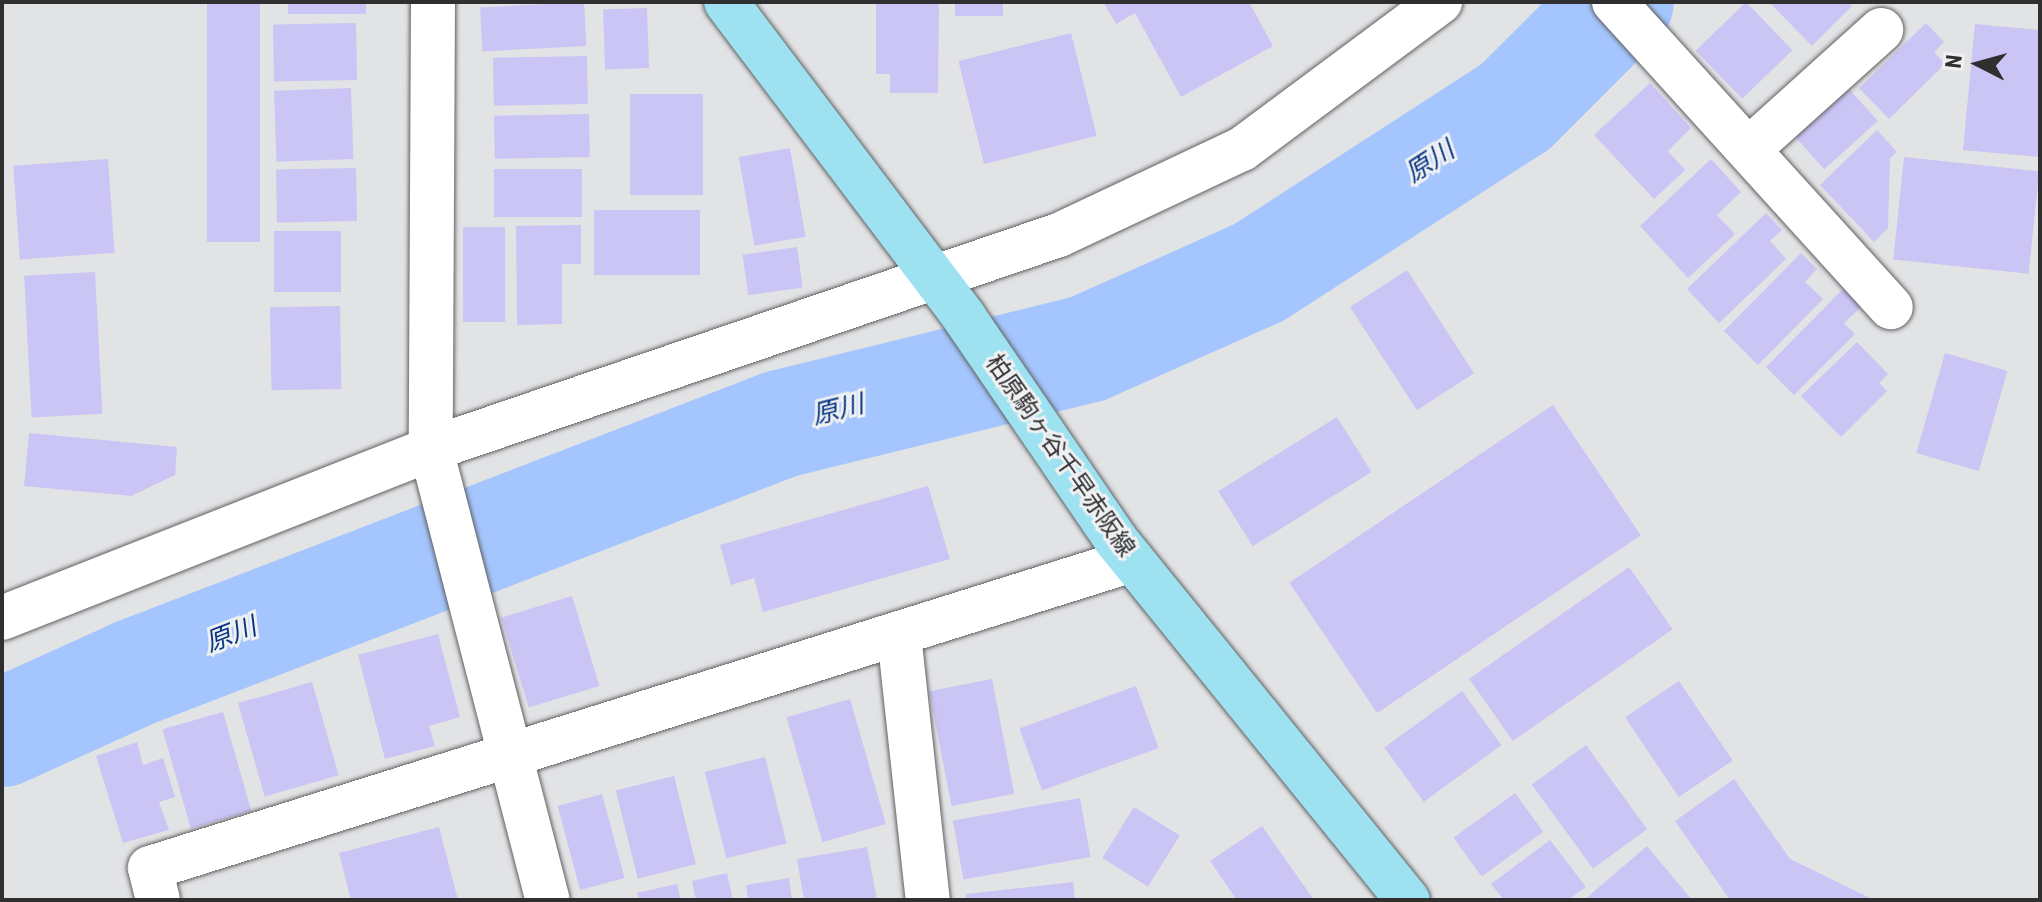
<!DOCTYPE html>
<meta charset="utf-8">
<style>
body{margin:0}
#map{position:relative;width:2042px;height:902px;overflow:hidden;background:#e2e3e5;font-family:"Roboto Condensed","Noto Sans JP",sans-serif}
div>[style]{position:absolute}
.river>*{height:108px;margin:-54px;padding:0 54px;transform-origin:54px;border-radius:54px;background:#a4c5fd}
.building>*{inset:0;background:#cac5f4;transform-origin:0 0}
.roads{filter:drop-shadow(0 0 2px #606163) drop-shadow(0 0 2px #606163)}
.minor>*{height:44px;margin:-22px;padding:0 22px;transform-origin:22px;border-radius:22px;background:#fff}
.major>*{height:44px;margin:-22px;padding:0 22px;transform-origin:22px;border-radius:22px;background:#9ee2f2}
span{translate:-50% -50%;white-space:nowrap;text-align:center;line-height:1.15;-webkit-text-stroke:6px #eff0f2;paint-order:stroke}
.street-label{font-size:24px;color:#2f2f30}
.water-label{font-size:26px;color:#073582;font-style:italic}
.frame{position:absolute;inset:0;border:4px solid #2f2f30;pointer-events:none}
.north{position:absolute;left:1938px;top:24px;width:80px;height:80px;-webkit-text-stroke:6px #eff0f2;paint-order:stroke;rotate:276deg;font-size:22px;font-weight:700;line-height:32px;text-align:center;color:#2f2f30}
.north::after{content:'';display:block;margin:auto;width:28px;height:36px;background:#2f2f30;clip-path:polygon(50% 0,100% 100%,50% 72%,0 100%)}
</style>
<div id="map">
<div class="river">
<i style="left:2px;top:733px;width:145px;rotate:-24.4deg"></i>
<i style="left:134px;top:673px;width:693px;rotate:-21.05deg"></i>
<i style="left:781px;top:424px;width:315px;rotate:-13.8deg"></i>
<i style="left:1087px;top:349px;width:187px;rotate:-24deg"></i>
<i style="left:1258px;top:273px;width:306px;rotate:-32.9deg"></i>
<i style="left:1515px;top:107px;width:148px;rotate:-45deg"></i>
</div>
<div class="building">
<i style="left:207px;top:2px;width:53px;height:240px"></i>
<i style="left:288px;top:2px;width:78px;height:12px"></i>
<i style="left:584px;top:2px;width:44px;height:104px;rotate:87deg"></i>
<i style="clip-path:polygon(876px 2px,939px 2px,938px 93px,890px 93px,890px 74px,876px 74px)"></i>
<i style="left:955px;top:2px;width:48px;height:14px"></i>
<i style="clip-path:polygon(1103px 2px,1249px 2px,1273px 46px,1181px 97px,1135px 13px,1116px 24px)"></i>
<i style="left:1746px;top:2px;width:67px;height:70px;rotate:46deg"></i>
<i style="clip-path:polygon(1769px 2px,1848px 2px,1852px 6px,1812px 46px)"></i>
<i style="left:647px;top:8px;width:60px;height:44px;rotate:88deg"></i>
<i style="left:356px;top:23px;width:57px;height:83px;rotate:89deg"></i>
<i style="clip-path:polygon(1926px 23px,1944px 42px,1934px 52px,1945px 64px,1889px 119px,1859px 88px)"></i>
<i style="clip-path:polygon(1975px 24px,2040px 30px,2040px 157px,1963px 150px)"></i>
<i style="left:1071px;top:33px;width:106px;height:116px;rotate:76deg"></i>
<i style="left:587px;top:56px;width:48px;height:94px;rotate:89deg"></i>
<i style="clip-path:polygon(1650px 83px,1691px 128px,1668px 151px,1685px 170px,1654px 199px,1594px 135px)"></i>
<i style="left:351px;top:88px;width:71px;height:77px;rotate:88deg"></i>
<i style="left:1849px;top:89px;width:43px;height:72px;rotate:48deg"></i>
<i style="left:630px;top:94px;width:73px;height:101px"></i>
<i style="left:589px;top:114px;width:43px;height:95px;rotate:89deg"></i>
<i style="clip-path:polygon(1877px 130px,1897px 152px,1890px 158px,1888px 228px,1874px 242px,1820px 185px)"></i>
<i style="left:790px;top:148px;width:90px;height:52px;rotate:80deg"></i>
<i style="left:1904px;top:157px;width:136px;height:103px;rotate:6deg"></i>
<i style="left:108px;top:159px;width:94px;height:95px;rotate:86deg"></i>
<i style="clip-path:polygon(1711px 159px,1741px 192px,1717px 215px,1735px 234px,1688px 278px,1640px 226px)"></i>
<i style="left:356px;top:168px;width:53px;height:80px;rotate:89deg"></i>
<i style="left:494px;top:169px;width:88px;height:48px"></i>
<i style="left:700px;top:210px;width:65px;height:106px;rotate:90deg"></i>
<i style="clip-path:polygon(1766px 213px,1782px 230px,1770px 241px,1786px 259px,1719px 323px,1687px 289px)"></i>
<i style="clip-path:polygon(581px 225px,581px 264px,562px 264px,562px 324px,517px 325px,516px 226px)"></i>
<i style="left:463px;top:227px;width:42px;height:95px"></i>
<i style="left:274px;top:231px;width:67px;height:61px"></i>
<i style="left:797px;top:247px;width:41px;height:55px;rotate:82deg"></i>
<i style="clip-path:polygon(1801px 253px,1817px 269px,1805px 282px,1823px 299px,1758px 365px,1724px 331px)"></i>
<i style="left:1407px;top:270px;width:123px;height:68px;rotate:57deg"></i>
<i style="left:95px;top:272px;width:142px;height:71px;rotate:87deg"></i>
<i style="clip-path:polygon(1844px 288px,1862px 306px,1844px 323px,1855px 334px,1794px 395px,1766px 367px)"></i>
<i style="left:340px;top:306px;width:83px;height:70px;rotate:89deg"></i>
<i style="clip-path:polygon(1857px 342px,1888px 374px,1879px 383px,1887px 391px,1841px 437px,1801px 396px)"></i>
<i style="left:1945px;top:353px;width:65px;height:104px;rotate:16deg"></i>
<i style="left:1553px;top:405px;width:157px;height:318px;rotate:56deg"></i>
<i style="left:1337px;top:417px;width:65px;height:140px;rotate:58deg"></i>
<i style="clip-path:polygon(29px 433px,177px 447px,175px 475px,131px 496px,24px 486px)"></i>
<i style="clip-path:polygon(928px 486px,950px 559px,763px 612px,754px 578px,731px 585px,720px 545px)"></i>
<i style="left:1629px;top:567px;width:76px;height:195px;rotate:55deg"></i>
<i style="left:572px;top:596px;width:94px;height:74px;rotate:73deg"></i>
<i style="clip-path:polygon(438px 634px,460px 717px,429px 726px,435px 746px,385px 759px,358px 655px)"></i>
<i style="left:992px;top:679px;width:117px;height:64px;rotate:79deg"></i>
<i style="left:1679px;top:681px;width:96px;height:65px;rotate:56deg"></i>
<i style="left:312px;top:682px;width:97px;height:77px;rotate:74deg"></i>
<i style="left:1136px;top:686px;width:66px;height:124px;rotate:70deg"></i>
<i style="left:1462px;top:691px;width:67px;height:96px;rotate:54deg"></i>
<i style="left:850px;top:699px;width:130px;height:66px;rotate:74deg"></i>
<i style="left:223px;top:712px;width:103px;height:63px;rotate:74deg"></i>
<i style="clip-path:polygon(137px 742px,143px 765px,163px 758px,175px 797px,159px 802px,169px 830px,123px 843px,96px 756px)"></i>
<i style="left:1586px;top:745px;width:104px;height:67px;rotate:54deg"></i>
<i style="left:765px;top:757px;width:89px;height:62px;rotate:76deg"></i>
<i style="left:674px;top:776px;width:91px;height:60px;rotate:76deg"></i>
<i style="clip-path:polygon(1734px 779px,1790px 859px,1874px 900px,1730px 900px,1675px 821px)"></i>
<i style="left:1515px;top:793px;width:48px;height:76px;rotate:54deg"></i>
<i style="left:602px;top:794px;width:87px;height:46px;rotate:75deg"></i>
<i style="left:1080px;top:798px;width:60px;height:129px;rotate:80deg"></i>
<i style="left:1134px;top:807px;width:54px;height:60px;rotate:32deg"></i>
<i style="clip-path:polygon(1262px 826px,1314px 900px,1237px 900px,1210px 861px)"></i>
<i style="clip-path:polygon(439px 827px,458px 900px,351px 900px,339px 853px)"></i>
<i style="clip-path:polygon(1550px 840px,1586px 887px,1568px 900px,1504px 900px,1491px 884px)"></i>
<i style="clip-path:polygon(1647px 846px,1692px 900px,1584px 900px)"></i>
<i style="clip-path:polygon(867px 847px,877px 900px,804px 900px,797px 859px)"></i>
<i style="clip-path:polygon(727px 873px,733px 900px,696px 900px,692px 881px)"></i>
<i style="clip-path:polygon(789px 878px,792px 900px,748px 900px,746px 885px)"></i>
<i style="clip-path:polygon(1073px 882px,1075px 900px,966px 900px,966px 894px)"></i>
<i style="clip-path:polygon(677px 884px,681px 900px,639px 900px,637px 893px)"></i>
</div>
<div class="roads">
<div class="minor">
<i style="left:433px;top:2px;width:447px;rotate:90.3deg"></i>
<i style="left:431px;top:449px;width:466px;rotate:75.5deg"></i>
<i style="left:1614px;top:2px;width:412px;rotate:47.8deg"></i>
<i style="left:1749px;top:149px;width:178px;rotate:-42deg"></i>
<i style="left:2px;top:618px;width:461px;rotate:-21.5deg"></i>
<i style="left:431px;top:449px;width:663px;rotate:-18.82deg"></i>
<i style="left:1059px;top:235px;width:202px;rotate:-25.2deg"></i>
<i style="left:1242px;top:149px;width:247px;rotate:-36.6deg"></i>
<i style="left:899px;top:635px;width:267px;rotate:83.8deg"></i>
<i style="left:158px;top:900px;width:33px;rotate:-104deg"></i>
<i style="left:150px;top:868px;width:1029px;rotate:-17.41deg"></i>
</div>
<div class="major">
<i style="left:726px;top:2px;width:395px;rotate:52.9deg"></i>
<i style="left:964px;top:317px;width:270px;rotate:55.7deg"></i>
<i style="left:1116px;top:540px;width:464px;rotate:51deg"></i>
</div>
</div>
<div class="street-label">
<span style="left:1060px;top:456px;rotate:55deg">柏原駒ヶ谷千早赤阪線</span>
</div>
<div class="water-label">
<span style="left:1430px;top:162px;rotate:-33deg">原川</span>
<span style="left:838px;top:410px;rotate:-14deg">原川</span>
<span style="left:231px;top:635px;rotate:-21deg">原川</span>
</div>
<div class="frame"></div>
<div class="north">N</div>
</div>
